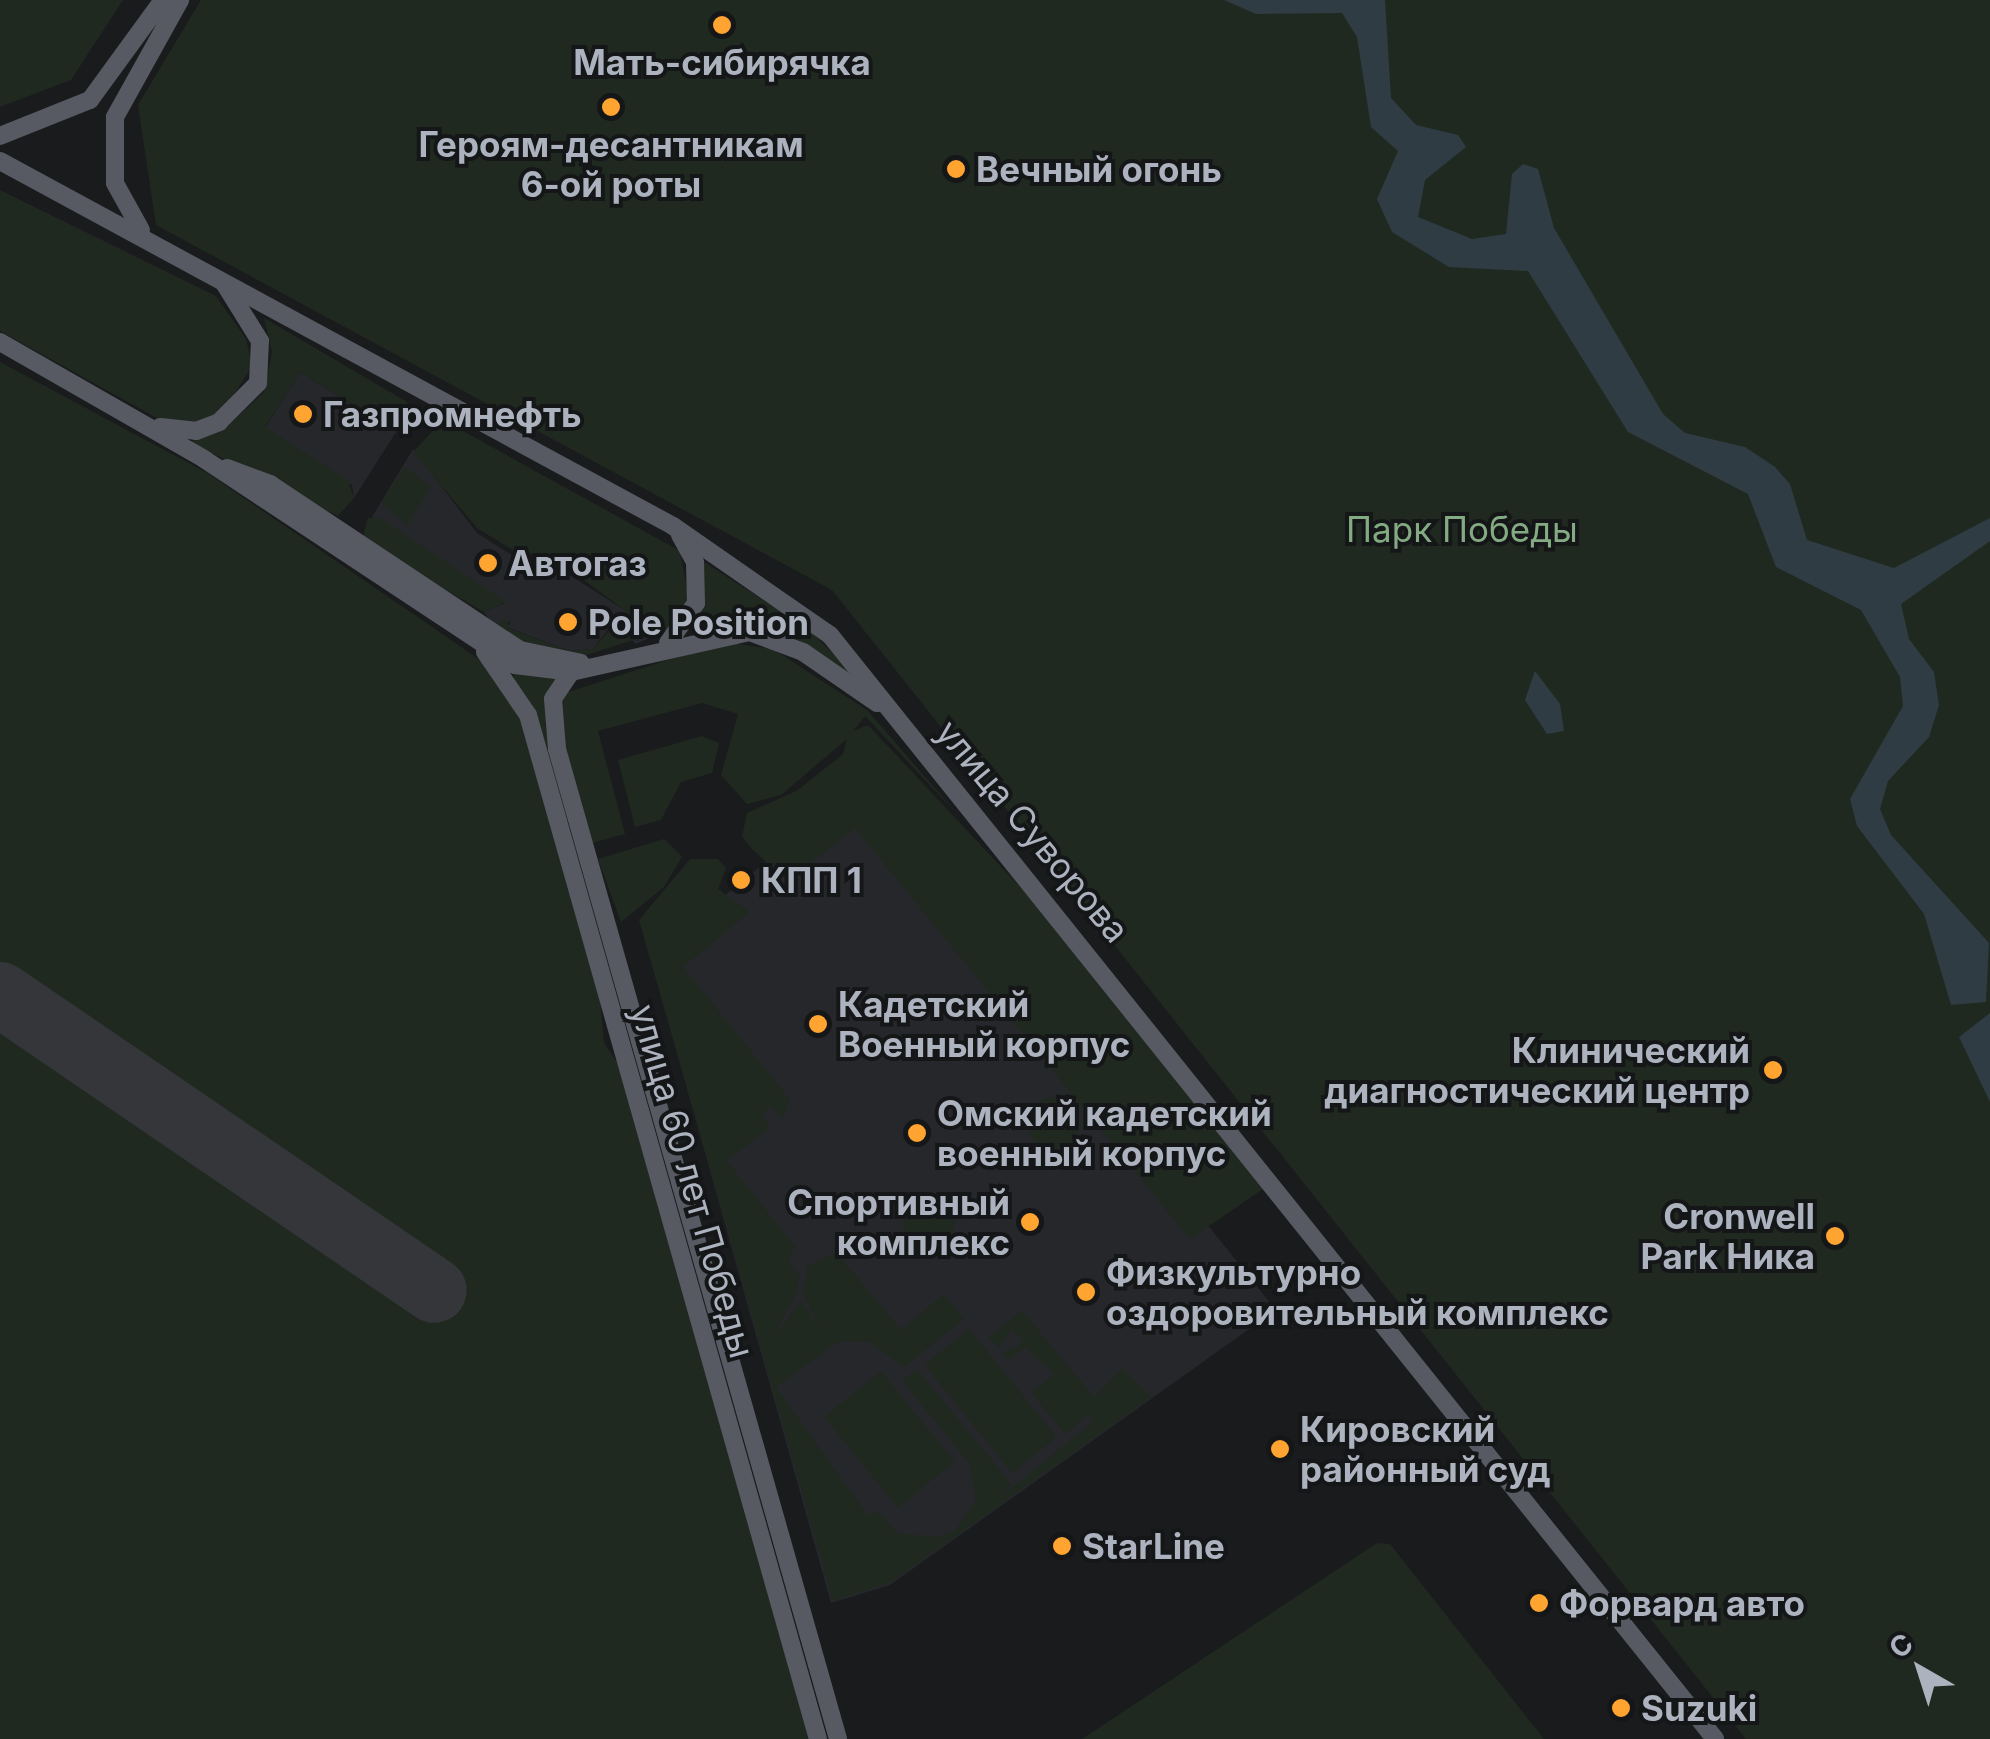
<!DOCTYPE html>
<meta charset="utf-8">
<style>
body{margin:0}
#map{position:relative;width:1990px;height:1739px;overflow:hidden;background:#1a1b1d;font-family:Inter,sans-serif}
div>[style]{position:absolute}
.built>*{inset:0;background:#26272a}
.green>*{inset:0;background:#202920;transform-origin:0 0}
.round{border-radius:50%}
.water>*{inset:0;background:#2f3c43}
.runway>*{height:65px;margin:-32.5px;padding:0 32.5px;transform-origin:32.5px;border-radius:32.5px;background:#34363a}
.major>*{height:18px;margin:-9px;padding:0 9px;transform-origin:9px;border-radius:9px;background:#575a62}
.dots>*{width:28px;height:28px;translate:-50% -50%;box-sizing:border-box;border:5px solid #151618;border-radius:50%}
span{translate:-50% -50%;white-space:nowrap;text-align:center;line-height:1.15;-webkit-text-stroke:8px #151618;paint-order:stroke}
.poi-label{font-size:35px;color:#acb3be;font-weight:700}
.left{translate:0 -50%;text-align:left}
.right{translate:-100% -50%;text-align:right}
.park-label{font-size:35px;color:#83aa82}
.street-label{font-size:35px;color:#acb3be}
.north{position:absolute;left:1870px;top:1619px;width:100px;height:100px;-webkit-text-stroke:8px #151618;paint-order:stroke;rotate:321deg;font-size:28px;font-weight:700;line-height:40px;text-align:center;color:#acb3be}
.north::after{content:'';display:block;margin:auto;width:35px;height:45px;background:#acb3be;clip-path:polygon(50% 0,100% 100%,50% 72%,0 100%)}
</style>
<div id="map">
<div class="built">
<i style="clip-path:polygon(300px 372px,382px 423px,403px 421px,354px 498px,352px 485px,265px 428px)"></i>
<i style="clip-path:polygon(413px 449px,477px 533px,529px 566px,563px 571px,661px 633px,636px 644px,613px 623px,593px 649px,569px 651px,507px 627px,511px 621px,495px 628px,484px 612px,505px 603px,372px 517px)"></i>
<i style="clip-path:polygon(857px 788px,1276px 1310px,890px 1585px,831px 1603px,650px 956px)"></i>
</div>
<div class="green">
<i style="clip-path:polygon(0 0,123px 0,71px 80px,0 107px)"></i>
<i style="clip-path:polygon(201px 0,1990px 0,1990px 1739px,1746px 1739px,832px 590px,156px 225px,138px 105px)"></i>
<i style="clip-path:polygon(0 190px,216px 296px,246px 339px,252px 366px,225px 409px,203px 421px,164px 422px,0 331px)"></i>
<i style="clip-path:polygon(264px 318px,407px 402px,403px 421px,388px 426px,300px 372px,265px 427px,348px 480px,354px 498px,338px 516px,190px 442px,228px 426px,264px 392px,272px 352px)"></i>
<i style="clip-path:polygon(0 362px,209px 474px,457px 644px,481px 661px,520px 719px,599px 990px,604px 1043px,620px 1067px,812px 1739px,0 1739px)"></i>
<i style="clip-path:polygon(443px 420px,680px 551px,690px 605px,670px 630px,652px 630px,555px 559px,513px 550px,477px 528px,413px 452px)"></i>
<i style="clip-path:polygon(405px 467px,431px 487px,407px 525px,381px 503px)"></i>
<i style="clip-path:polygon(368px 518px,380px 518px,506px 602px,484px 612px,419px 574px,363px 536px)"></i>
<i style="clip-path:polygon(704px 562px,808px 629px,859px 679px,771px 631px,697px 626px)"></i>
<i style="clip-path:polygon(507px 618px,508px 628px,569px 651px,593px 649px,618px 620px,643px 637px,583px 656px,529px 646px,495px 624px)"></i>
<i style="clip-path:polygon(724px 642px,773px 649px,867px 710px,959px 816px,865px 716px,853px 731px,868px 725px,1023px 890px,1263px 1189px,1190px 1239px,855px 828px,787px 881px,752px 849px,742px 837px,747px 813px,798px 790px,843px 754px,847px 739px,781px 795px,747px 804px,721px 775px,738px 714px,702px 703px,598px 731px,625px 834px,592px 843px,560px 740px,562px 694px)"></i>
<i style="clip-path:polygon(512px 672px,557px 677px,545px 724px,570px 819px,563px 821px)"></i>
<i style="clip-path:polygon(702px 736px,719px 743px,712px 773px,681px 782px,661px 820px,635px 827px,618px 760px)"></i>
<i style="clip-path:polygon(664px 839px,682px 857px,664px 887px,621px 922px,598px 859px)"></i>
<i style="clip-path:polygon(690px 859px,718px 859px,726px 868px,718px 889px,750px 912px,683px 967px,790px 1100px,783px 1117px,769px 1107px,762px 1114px,770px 1127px,727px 1161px,795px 1247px,788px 1259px,800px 1277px,795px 1297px,771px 1340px,801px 1302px,820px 1327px,803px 1295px,807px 1267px,836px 1252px,901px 1330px,944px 1294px,964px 1319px,904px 1367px,870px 1342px,839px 1341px,776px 1387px,868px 1516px,877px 1510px,897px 1533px,936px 1537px,955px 1531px,976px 1500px,970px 1464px,902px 1381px,917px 1369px,1011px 1484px,998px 1499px,1093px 1422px,1088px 1415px,1065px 1434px,1032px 1393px,1054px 1374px,1025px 1347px,1008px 1360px,1002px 1353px,1024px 1342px,1013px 1329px,998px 1348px,989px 1337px,1022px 1311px,1094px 1397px,1122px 1368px,1151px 1397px,890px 1583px,833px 1600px,639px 920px)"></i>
<i class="round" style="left:1028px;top:1097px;width:52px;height:52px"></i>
<i class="round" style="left:903px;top:1199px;width:52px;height:52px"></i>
<i style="left:969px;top:1329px;width:139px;height:57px;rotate:51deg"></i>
<i style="left:881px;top:1371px;width:117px;height:73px;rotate:51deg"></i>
<i style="clip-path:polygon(1377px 1543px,1390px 1544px,1544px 1739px,1082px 1739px)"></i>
</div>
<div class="water">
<i style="clip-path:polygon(1224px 0,1385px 0,1391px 98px,1416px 125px,1458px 135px,1466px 147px,1425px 180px,1418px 217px,1472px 239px,1506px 234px,1512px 174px,1523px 164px,1538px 169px,1554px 228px,1663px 414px,1685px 433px,1745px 447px,1775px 467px,1790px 484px,1807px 540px,1894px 568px,1990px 518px,1990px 541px,1901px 604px,1909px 639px,1934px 672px,1939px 705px,1929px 737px,1888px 781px,1880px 809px,1891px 835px,1989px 943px,1986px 1002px,1951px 1005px,1924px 914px,1857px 826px,1850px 799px,1903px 706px,1900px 677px,1861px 610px,1776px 567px,1748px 494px,1628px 432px,1528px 271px,1449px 267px,1392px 232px,1377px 199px,1398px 151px,1371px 127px,1357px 37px,1342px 13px,1256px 14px)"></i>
<i style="clip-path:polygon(1535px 671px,1560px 704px,1564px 731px,1547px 734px,1525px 700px)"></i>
<i style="clip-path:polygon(1990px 1013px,1990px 1102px,1959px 1037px)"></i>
</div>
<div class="runway">
<i style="left:0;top:994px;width:525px;rotate:34.3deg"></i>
</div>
<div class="major">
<i style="left:0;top:136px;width:97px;rotate:-21.8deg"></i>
<i style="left:90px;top:100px;width:124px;rotate:-53.9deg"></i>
<i style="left:0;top:161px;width:766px;rotate:28.47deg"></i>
<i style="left:673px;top:526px;width:191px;rotate:34.8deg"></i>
<i style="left:830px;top:635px;width:1415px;rotate:51.28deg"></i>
<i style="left:141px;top:230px;width:54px;rotate:-119deg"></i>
<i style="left:115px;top:183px;width:66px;rotate:-90deg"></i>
<i style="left:115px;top:117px;width:134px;rotate:-60.9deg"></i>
<i style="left:0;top:342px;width:235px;rotate:29.8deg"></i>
<i style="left:204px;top:459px;width:373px;rotate:33.5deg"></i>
<i style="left:515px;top:665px;width:56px;rotate:7.1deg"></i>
<i style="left:571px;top:672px;width:183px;rotate:-12.6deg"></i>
<i style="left:750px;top:632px;width:57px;rotate:20.7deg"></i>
<i style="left:803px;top:652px;width:90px;rotate:34.6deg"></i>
<i style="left:160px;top:427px;width:36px;rotate:6deg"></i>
<i style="left:196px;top:431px;width:25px;rotate:-21deg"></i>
<i style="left:219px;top:422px;width:55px;rotate:-45deg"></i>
<i style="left:258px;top:383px;width:42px;rotate:-87.3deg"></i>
<i style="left:260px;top:341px;width:68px;rotate:-121.8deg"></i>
<i style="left:227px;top:468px;width:46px;rotate:20.4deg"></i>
<i style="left:270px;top:484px;width:300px;rotate:33.6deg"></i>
<i style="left:520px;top:650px;width:62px;rotate:12deg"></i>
<i style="left:668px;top:643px;width:49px;rotate:-55deg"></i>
<i style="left:696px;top:603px;width:41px;rotate:-91.4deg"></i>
<i style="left:695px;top:562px;width:31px;rotate:-119deg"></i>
<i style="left:485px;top:652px;width:76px;rotate:55.7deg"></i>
<i style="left:528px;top:715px;width:1064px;rotate:74.19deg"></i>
<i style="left:571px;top:672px;width:32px;rotate:124deg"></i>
<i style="left:553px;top:699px;width:50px;rotate:85.4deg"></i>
<i style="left:557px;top:749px;width:1029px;rotate:74.15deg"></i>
</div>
<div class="dots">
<i style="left:722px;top:25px;background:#ffa331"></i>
<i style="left:611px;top:107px;background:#ffa331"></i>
<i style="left:956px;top:169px;background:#ffa331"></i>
<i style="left:303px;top:414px;background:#ffa331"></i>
<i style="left:488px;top:563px;background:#ffa331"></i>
<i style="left:568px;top:622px;background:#ffa331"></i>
<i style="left:741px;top:880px;background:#ffa331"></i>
<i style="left:818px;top:1024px;background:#ffa331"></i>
<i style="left:1773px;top:1070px;background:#ffa331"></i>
<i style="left:917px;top:1133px;background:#ffa331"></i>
<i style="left:1030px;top:1222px;background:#ffa331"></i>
<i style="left:1835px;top:1236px;background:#ffa331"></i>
<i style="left:1086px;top:1292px;background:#ffa331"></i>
<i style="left:1280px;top:1449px;background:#ffa331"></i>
<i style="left:1062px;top:1546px;background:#ffa331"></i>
<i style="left:1539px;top:1603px;background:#ffa331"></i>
<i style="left:1621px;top:1708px;background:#ffa331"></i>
</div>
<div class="poi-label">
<span style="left:722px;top:62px">Мать-сибирячка</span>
<span style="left:611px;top:164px">Героям-десантникам<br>6-ой роты</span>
<span class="left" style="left:976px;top:169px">Вечный огонь</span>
<span class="left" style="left:323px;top:414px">Газпромнефть</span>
<span class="left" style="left:508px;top:563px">Автогаз</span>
<span class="left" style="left:588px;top:622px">Pole Position</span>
<span class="left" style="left:761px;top:880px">КПП 1</span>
<span class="left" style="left:838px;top:1024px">Кадетский<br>Военный корпус</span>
<span class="right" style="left:1750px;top:1070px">Клинический<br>диагностический центр</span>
<span class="left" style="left:937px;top:1133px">Омский кадетский<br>военный корпус</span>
<span class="right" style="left:1010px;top:1222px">Спортивный<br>комплекс</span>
<span class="right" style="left:1815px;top:1236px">Cronwell<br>Park Ника</span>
<span class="left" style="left:1106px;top:1292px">Физкультурно<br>оздоровительный комплекс</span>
<span class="left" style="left:1300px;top:1449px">Кировский<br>районный суд</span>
<span class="left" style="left:1082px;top:1546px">StarLine</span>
<span class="left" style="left:1559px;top:1603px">Форвард авто</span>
<span class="left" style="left:1641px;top:1708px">Suzuki</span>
</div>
<div class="park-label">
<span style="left:1462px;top:529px">Парк Победы</span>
</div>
<div class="street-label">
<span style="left:1033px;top:831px;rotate:50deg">улица Суворова</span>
<span style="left:693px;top:1181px;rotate:74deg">улица 60 лет Победы</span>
</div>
<div class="north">С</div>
</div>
